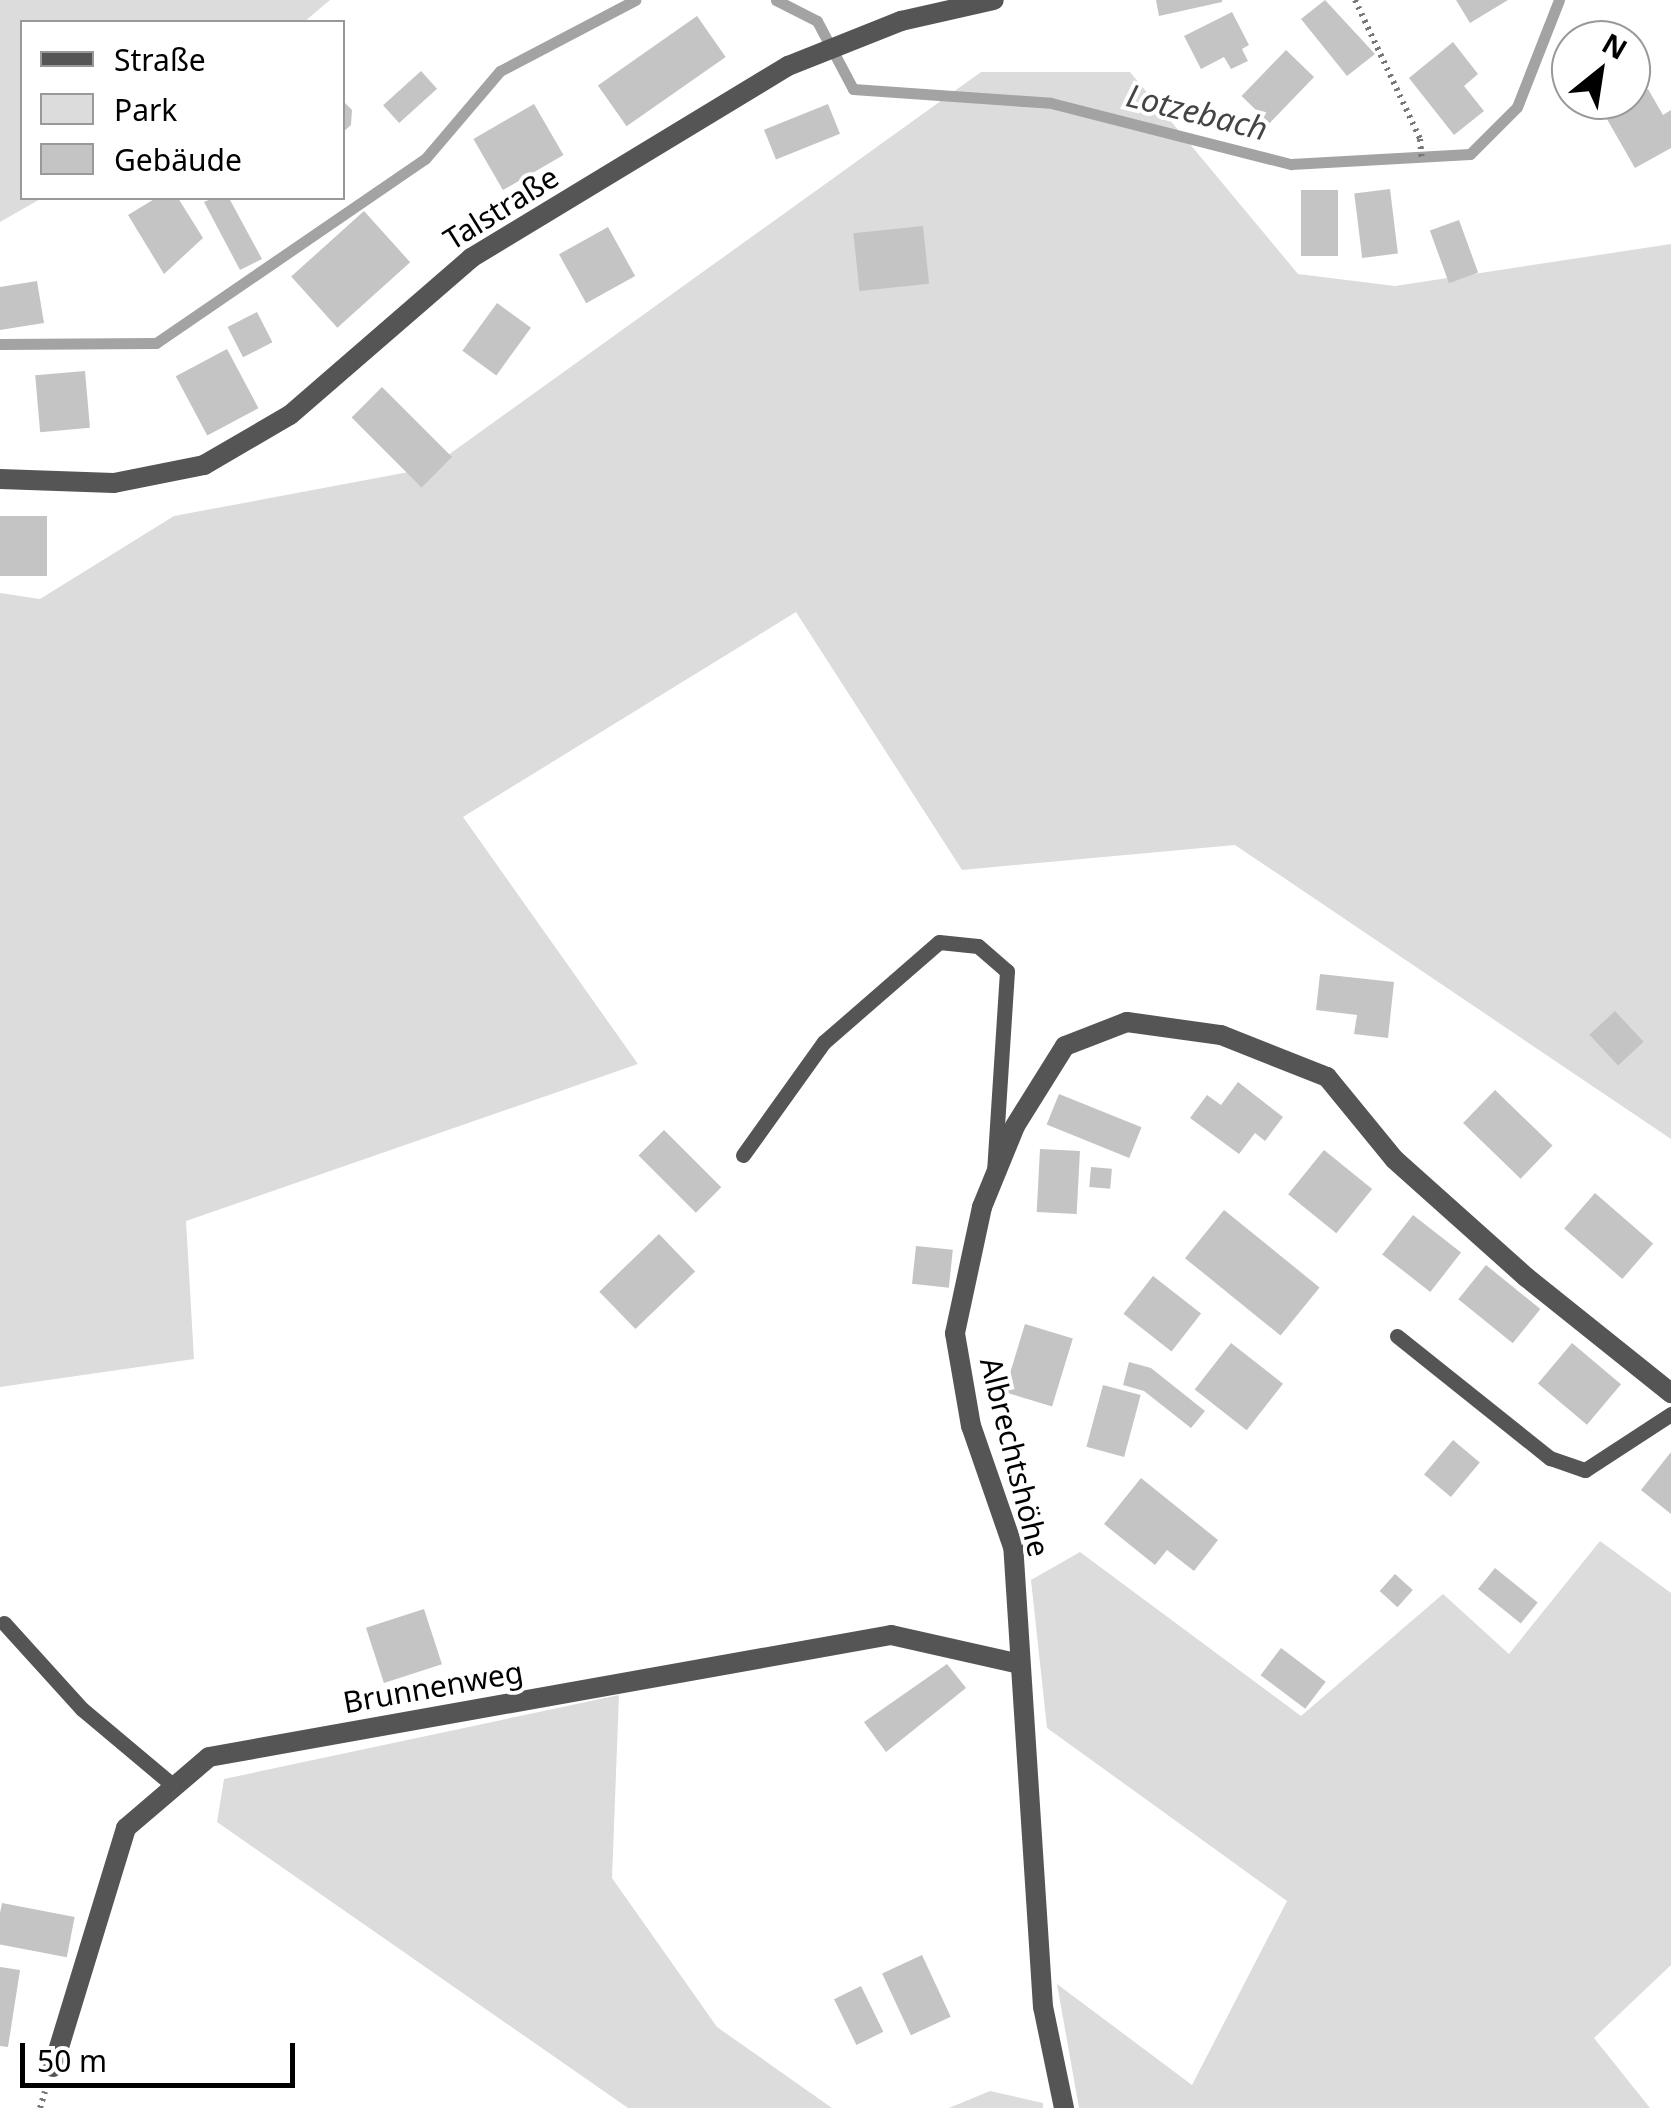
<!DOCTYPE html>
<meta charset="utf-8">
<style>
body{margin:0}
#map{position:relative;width:1671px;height:2108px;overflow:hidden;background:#fff;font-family:"Noto Sans",sans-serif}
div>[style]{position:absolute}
.green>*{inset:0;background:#dcdcdc}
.stream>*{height:11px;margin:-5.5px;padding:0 5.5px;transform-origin:5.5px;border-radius:5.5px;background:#a3a3a3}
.building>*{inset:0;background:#c4c4c4;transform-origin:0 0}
.path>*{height:6px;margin-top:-3px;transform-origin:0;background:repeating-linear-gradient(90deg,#777 0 2.5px,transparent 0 7.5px)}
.service>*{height:15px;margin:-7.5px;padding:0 7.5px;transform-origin:7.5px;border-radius:7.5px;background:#555}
.minor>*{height:20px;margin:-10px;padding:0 10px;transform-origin:10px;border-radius:10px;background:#555}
.tertiary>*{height:20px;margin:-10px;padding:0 10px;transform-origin:10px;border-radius:10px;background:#555}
span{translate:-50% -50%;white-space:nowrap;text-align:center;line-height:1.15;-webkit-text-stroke:8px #fff;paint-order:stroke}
.street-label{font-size:30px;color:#000}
.water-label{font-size:32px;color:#444;font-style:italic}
.legend{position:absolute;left:20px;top:20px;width:325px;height:180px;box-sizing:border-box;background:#fff;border:2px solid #999;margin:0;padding:12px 18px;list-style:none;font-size:30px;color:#000}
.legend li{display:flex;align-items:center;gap:20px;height:50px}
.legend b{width:50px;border:2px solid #999}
.north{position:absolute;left:1551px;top:20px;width:100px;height:100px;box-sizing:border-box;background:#fff;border:2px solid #999;border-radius:50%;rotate:30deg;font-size:28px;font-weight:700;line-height:40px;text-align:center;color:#000}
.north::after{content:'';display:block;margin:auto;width:35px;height:45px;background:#000;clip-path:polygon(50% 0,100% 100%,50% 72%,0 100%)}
.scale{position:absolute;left:20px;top:2043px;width:275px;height:45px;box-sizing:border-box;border:5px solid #000;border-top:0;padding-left:12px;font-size:30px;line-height:35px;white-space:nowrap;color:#000;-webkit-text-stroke:8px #fff;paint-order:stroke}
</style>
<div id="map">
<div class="green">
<i style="clip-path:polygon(0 0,330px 0,304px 22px,22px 22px,22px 198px,42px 198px,0 222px)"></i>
<i style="clip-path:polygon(981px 72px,1130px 72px,1298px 274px,1395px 286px,1671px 244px,1671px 1139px,1235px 845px,962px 870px,796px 612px,463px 817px,638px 1064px,186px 1221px,194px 1359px,0 1387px,0 593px,40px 599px,174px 516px,430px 468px)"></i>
<i style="clip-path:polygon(1600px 1541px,1671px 1593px,1671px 1965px,1594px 2038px,1650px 2108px,1079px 2108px,1057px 1984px,1192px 2085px,1287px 1901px,1047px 1728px,1031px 1580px,1080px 1552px,1301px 1716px,1443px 1594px,1509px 1654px)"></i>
<i style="clip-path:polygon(619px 1695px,612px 1878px,717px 2027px,832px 2108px,628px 2108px,217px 1822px,224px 1779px)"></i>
<i style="clip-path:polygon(990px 2091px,1043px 2103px,1043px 2108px,949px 2108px)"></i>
</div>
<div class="stream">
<i style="left:776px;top:0;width:46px;rotate:27.1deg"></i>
<i style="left:817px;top:21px;width:77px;rotate:62.1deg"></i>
<i style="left:853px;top:89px;width:198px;rotate:4deg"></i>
<i style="left:1051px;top:103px;width:248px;rotate:14.3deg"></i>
<i style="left:1291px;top:164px;width:179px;rotate:-3.2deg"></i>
<i style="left:1470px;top:154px;width:66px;rotate:-45deg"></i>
<i style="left:1517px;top:107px;width:115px;rotate:-68.6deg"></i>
<i style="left:0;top:344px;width:156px;rotate:-0.4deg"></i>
<i style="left:156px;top:343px;width:326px;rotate:-34.4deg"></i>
<i style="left:425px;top:159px;width:116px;rotate:-49.6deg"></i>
<i style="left:500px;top:71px;width:153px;rotate:-27.7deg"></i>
</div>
<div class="building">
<i style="clip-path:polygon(1156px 0,1222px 0,1222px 2px,1159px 16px)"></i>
<i style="clip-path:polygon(1325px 0,1375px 54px,1347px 76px,1301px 19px)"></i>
<i style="clip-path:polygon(1456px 0,1508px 0,1470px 23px)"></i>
<i style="clip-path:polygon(1232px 12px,1249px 45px,1242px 49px,1248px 61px,1231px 69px,1224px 57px,1201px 69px,1184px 36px)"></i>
<i style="left:697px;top:16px;width:50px;height:121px;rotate:55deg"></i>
<i style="clip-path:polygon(1453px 42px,1478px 74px,1464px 86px,1484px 111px,1454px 135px,1409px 78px)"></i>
<i style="left:1286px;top:50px;width:39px;height:64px;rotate:44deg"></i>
<i style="left:421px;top:71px;width:24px;height:51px;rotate:48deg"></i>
<i style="clip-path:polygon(1648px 89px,1663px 115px,1671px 110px,1671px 148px,1635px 168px,1604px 114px)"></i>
<i style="clip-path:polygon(342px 100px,352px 110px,351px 125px,342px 133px)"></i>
<i style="left:534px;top:104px;width:59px;height:70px;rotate:60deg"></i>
<i style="left:828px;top:104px;width:32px;height:69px;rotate:68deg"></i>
<i style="left:1390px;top:189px;width:65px;height:36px;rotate:83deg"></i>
<i style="left:1338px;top:190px;width:66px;height:37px;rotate:90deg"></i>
<i style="clip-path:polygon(156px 198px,178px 198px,203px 238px,164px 274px,128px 215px)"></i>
<i style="clip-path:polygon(213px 198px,229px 198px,262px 259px,240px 270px,204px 202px)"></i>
<i style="left:364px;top:211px;width:69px;height:98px;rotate:48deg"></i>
<i style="left:1459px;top:220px;width:56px;height:31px;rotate:70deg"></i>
<i style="left:923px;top:226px;width:58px;height:70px;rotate:84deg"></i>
<i style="left:608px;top:227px;width:56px;height:56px;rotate:61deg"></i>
<i style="clip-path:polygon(37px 281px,44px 323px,0 330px,0 287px)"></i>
<i style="left:497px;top:303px;width:42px;height:59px;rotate:36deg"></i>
<i style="left:257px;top:312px;width:34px;height:33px;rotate:63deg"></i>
<i style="left:227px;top:349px;width:67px;height:58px;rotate:62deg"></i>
<i style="left:85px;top:371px;width:57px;height:50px;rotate:85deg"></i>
<i style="left:382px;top:387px;width:99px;height:43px;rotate:45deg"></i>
<i style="left:0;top:516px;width:47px;height:60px"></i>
<i style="clip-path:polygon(1320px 974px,1394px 982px,1388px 1038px,1354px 1034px,1357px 1015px,1316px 1010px)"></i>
<i style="left:1615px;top:1011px;width:42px;height:35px;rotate:47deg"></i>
<i style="clip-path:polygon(1238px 1082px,1283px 1117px,1265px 1141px,1255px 1133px,1239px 1154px,1190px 1118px,1207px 1095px,1221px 1105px)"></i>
<i style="left:1495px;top:1090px;width:80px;height:46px;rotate:44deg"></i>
<i style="left:1059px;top:1094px;width:89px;height:33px;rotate:22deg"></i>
<i style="left:664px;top:1130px;width:81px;height:36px;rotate:45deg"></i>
<i style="left:1040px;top:1149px;width:40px;height:63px;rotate:3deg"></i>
<i style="left:1324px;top:1150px;width:62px;height:57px;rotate:39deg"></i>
<i style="left:1091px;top:1167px;width:21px;height:20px;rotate:5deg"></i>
<i style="left:1595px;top:1193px;width:77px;height:47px;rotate:41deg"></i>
<i style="left:1224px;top:1210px;width:123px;height:62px;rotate:39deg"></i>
<i style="left:1413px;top:1215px;width:61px;height:50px;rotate:38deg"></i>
<i style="left:659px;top:1234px;width:52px;height:83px;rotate:46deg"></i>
<i style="left:916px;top:1246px;width:37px;height:38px;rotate:6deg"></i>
<i style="left:1486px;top:1265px;width:70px;height:44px;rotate:39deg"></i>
<i style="left:1153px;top:1276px;width:61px;height:48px;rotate:38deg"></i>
<i style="left:1025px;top:1324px;width:50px;height:71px;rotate:17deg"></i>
<i style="left:1231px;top:1343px;width:66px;height:59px;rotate:38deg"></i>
<i style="left:1572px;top:1343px;width:64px;height:53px;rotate:40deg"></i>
<i style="clip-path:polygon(1129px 1362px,1151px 1368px,1205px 1411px,1191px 1428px,1144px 1391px,1123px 1385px)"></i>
<i style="left:1103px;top:1385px;width:39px;height:64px;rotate:15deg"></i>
<i style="left:1453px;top:1440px;width:35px;height:45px;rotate:40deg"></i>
<i style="clip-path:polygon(1671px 1452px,1671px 1514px,1641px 1490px)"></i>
<i style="clip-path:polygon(1141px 1478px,1218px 1540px,1194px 1571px,1167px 1550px,1155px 1565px,1104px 1524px)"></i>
<i style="left:1495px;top:1568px;width:55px;height:27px;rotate:39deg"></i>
<i style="left:1395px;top:1574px;width:24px;height:23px;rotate:42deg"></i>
<i style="left:424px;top:1609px;width:58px;height:61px;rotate:72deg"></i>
<i style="left:1281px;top:1648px;width:56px;height:34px;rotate:37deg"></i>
<i style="clip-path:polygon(947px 1664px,966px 1688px,886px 1752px,864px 1722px)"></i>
<i style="left:2px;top:1903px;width:74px;height:41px;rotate:11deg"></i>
<i style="left:922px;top:1955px;width:68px;height:44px;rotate:65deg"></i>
<i style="clip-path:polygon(0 1967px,20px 1970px,8px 2047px,0 2046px)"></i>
<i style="left:861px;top:1986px;width:51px;height:30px;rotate:64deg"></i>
</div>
<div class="path">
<i style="left:1355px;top:0;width:153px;rotate:64.9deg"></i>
<i style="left:1420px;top:139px;width:21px;rotate:85deg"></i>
<i style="left:40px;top:2108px;width:17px;rotate:-73deg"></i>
</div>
<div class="service">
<i style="left:743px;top:1155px;width:139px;rotate:-54.4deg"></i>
<i style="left:824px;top:1042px;width:152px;rotate:-41deg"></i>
<i style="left:939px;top:942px;width:39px;rotate:6deg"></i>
<i style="left:978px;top:946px;width:38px;rotate:41deg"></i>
<i style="left:1007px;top:971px;width:199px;rotate:93.7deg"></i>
<i style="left:1397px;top:1336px;width:196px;rotate:38.6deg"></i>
<i style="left:1550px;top:1458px;width:37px;rotate:19deg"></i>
<i style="left:1585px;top:1470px;width:103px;rotate:-33.1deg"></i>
<i style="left:4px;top:1623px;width:116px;rotate:47.8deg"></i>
<i style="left:82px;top:1709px;width:121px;rotate:40deg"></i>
</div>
<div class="minor">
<i style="left:53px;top:2067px;width:250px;rotate:-73deg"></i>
<i style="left:126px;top:1828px;width:109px;rotate:-40.5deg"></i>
<i style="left:209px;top:1757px;width:693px;rotate:-10.14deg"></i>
<i style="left:891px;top:1635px;width:132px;rotate:12.7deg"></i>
<i style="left:1064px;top:2108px;width:103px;rotate:-101.7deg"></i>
<i style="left:1043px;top:2007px;width:461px;rotate:-93.7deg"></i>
<i style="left:1013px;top:1547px;width:128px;rotate:-109.1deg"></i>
<i style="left:971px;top:1426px;width:94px;rotate:-99.8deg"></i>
<i style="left:955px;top:1333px;width:129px;rotate:-77.9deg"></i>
<i style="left:982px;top:1207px;width:87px;rotate:-67.8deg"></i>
<i style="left:1015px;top:1126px;width:94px;rotate:-58deg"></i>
<i style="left:1065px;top:1046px;width:66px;rotate:-21.2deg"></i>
<i style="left:1127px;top:1022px;width:95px;rotate:7.9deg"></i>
<i style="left:1221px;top:1035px;width:114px;rotate:21.6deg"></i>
<i style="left:1327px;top:1077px;width:106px;rotate:50.7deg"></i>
<i style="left:1394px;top:1159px;width:177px;rotate:41.8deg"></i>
<i style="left:1526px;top:1277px;width:186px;rotate:38.7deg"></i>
</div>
<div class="tertiary">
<i style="left:0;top:479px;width:114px;rotate:2deg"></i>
<i style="left:114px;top:483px;width:92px;rotate:-11.3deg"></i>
<i style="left:204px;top:465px;width:99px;rotate:-30.2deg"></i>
<i style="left:290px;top:415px;width:240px;rotate:-40.9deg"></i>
<i style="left:471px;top:258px;width:371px;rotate:-31.2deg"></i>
<i style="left:788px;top:66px;width:122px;rotate:-21.7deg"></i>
<i style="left:901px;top:21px;width:95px;rotate:-12.7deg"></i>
</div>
<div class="street-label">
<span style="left:501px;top:208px;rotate:-32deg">Talstraße</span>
<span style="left:1015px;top:1457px;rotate:76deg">Albrechtshöhe</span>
<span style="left:433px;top:1687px;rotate:-10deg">Brunnenweg</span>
</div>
<div class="water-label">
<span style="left:1197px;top:112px;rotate:14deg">Lotzebach</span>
</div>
<ul class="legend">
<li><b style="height:12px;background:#555"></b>Straße</li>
<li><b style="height:28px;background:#dcdcdc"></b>Park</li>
<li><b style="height:28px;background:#c4c4c4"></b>Gebäude</li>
</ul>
<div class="north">N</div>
<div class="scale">50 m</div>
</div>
